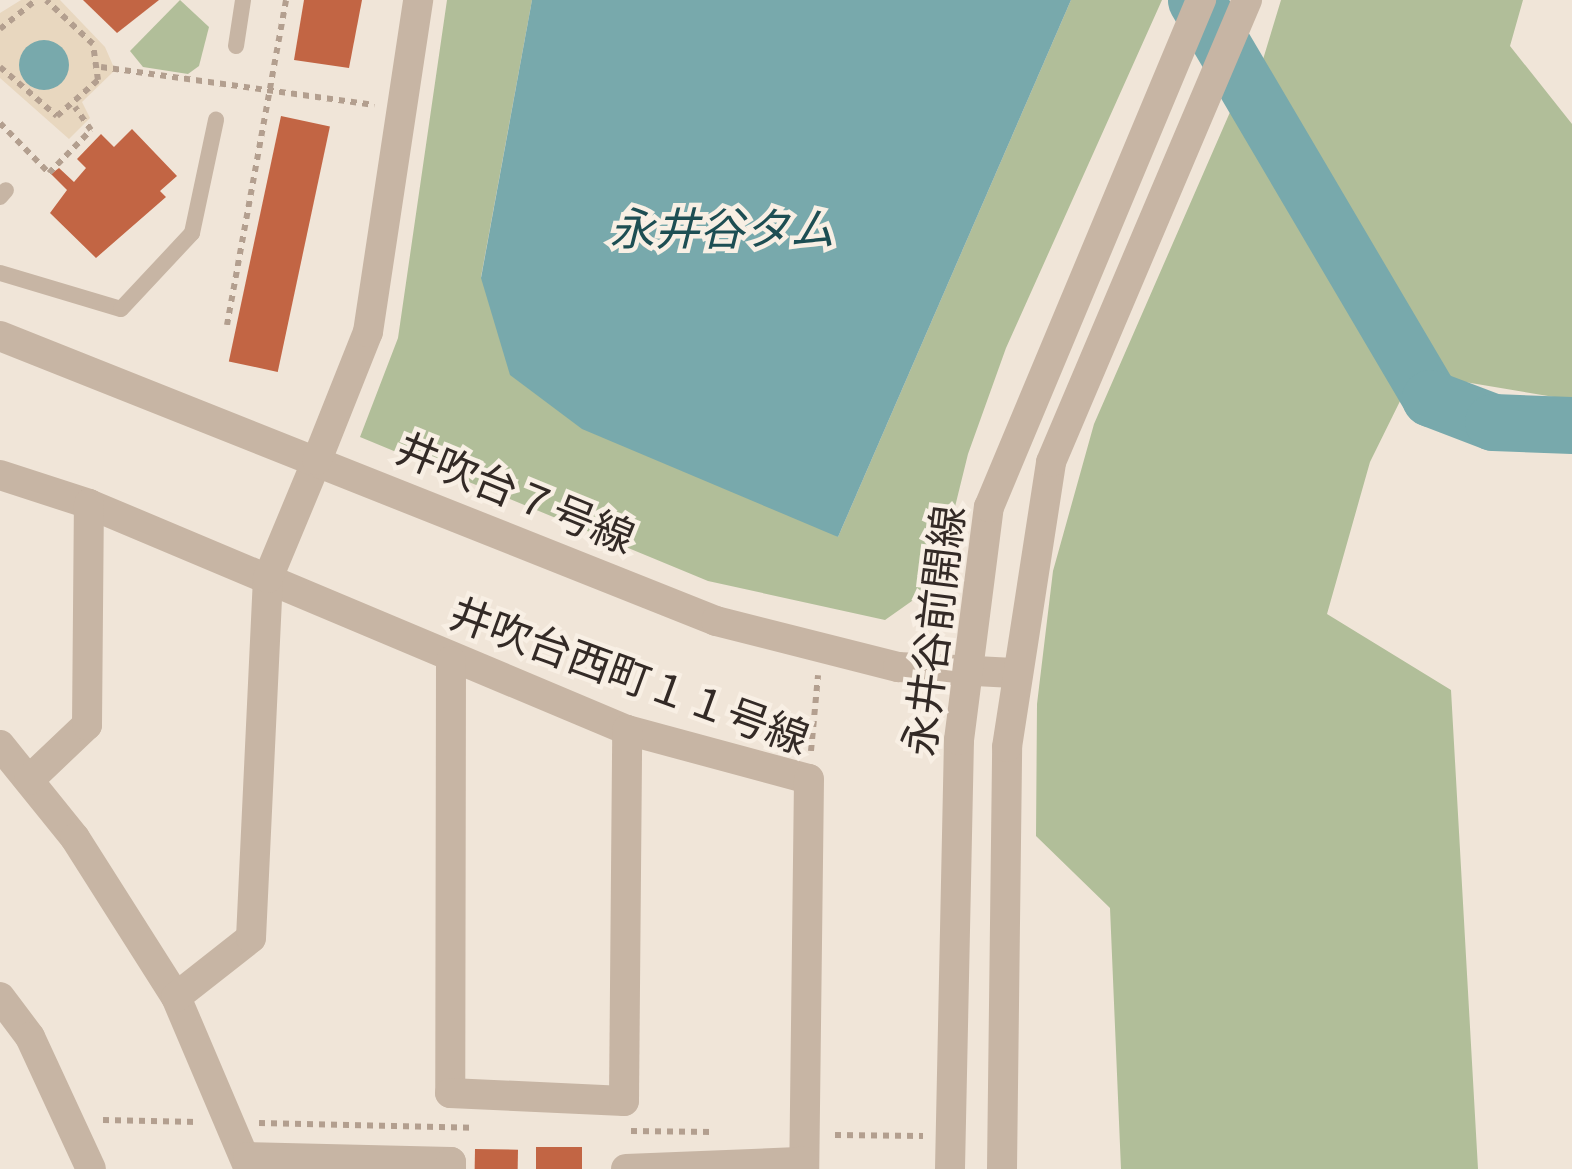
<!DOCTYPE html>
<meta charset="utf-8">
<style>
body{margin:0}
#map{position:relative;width:1572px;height:1169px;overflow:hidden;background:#f0e5d8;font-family:Raleway,"Noto Sans JP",sans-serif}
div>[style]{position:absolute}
.green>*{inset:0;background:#b1be99}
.plaza>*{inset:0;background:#e8d7bf}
.water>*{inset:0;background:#78a9ac}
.round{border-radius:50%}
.river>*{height:57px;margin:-28.5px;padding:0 28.5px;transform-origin:28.5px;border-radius:28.5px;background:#78a9ac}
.building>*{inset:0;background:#c26544;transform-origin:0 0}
.path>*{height:6px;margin-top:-3px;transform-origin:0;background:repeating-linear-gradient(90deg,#b39f8f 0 6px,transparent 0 12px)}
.service>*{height:16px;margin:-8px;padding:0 8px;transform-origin:8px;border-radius:8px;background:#c7b5a4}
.minor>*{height:30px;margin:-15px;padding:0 15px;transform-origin:15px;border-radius:15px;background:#c7b5a4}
.tertiary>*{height:30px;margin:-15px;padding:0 15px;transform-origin:15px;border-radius:15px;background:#c7b5a4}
span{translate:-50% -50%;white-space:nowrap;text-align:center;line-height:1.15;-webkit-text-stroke:9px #f8efe4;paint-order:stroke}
.street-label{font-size:42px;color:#332a26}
.water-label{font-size:45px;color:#1d4e53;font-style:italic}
</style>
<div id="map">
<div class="green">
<i style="clip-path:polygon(180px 0,209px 27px,199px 66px,188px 74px,143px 67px,130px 51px)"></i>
<i style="clip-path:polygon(447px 0,532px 0,481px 277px,838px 537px,1071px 0,1162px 0,1006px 348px,968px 454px,936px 584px,885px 620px,708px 581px,360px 437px,398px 338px)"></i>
<i style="clip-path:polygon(1281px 0,1523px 0,1510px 46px,1572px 124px,1572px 400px,1435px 377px,1261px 66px)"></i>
<i style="clip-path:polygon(1234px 103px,1406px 389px,1370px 462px,1327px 614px,1451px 690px,1478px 1169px,1121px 1169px,1110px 908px,1036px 836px,1037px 704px,1053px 571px,1094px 424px)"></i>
</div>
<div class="plaza">
<i style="clip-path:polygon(21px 0,60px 0,105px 47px,115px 70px,82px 102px,90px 118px,69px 139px,0 78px,0 13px)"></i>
</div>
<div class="water">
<i style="clip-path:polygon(532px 0,1071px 0,838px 537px,582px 429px,510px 375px,481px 278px)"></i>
<i class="round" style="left:19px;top:40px;width:50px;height:50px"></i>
</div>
<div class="river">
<i style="left:1196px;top:0;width:462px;rotate:59.5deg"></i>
<i style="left:1430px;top:398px;width:67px;rotate:20.9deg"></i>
<i style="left:1493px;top:422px;width:79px;rotate:2.2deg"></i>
</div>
<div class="building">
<i style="clip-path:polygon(83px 0,159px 0,117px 33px)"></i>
<i style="clip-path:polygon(304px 0,362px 0,349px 68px,294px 60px)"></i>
<i style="left:281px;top:116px;width:50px;height:251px;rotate:12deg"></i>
<i style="clip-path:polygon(132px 129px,177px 176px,160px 191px,166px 197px,96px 258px,50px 213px,67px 190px,51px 174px,59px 168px,74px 182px,86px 168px,77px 159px,101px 134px,114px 147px)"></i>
<i style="left:536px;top:1147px;width:46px;height:22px"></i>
<i style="left:475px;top:1149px;width:43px;height:20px;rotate:1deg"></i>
</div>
<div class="path">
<i style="left:0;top:29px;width:46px;rotate:-38.9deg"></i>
<i style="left:0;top:67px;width:75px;rotate:40.7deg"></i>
<i style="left:57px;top:116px;width:55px;rotate:-41.3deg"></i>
<i style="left:98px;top:80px;width:36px;rotate:-98deg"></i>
<i style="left:93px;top:44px;width:64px;rotate:-136.9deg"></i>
<i style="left:101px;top:67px;width:276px;rotate:7.9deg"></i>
<i style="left:0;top:123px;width:70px;rotate:45.6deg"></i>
<i style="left:49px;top:173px;width:60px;rotate:-45.7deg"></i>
<i style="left:91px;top:130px;width:28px;rotate:-125deg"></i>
<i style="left:227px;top:325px;width:330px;rotate:-79.7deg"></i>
<i style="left:811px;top:751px;width:76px;rotate:-84.7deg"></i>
<i style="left:103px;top:1120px;width:95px;rotate:1.2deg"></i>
<i style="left:259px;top:1123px;width:214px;rotate:1.3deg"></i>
<i style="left:631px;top:1131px;width:82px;rotate:0.7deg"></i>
<i style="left:835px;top:1135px;width:88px;rotate:0.7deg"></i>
</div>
<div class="service">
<i style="left:236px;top:46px;width:47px;rotate:-81.3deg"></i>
<i style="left:0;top:197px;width:9px;rotate:-49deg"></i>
<i style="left:0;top:273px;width:126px;rotate:16.6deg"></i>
<i style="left:121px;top:309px;width:104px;rotate:-46.9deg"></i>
<i style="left:192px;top:233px;width:116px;rotate:-78deg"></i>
</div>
<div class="minor">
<i style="left:0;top:475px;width:94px;rotate:18deg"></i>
<i style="left:89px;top:504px;width:584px;rotate:22.79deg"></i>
<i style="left:627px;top:730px;width:188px;rotate:15.1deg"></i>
<i style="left:809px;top:779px;width:390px;rotate:90.7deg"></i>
<i style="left:451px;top:661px;width:432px;rotate:90.1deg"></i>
<i style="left:450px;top:1093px;width:174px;rotate:2.6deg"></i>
<i style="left:624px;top:1101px;width:371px;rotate:-89.5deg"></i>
<i style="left:0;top:745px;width:119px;rotate:51.1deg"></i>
<i style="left:75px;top:838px;width:188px;rotate:57.6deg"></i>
<i style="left:176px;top:997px;width:187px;rotate:67deg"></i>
<i style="left:29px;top:780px;width:80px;rotate:-43.5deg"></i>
<i style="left:87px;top:725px;width:221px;rotate:-89.5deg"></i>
<i style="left:176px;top:997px;width:95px;rotate:-38.2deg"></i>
<i style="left:251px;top:938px;width:360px;rotate:-87.3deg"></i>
<i style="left:268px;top:578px;width:128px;rotate:-67.4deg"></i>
<i style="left:248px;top:1157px;width:203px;rotate:1.4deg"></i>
<i style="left:451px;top:1162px;width:7px;rotate:90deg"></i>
<i style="left:626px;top:1169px;width:178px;rotate:-2.3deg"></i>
</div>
<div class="tertiary">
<i style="left:0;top:336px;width:771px;rotate:21.7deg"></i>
<i style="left:716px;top:621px;width:188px;rotate:14.2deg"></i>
<i style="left:898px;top:667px;width:116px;rotate:3deg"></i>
<i style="left:317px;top:460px;width:138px;rotate:-68.3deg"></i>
<i style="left:368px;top:332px;width:336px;rotate:-81.4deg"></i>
<i style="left:0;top:997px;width:50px;rotate:53.1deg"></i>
<i style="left:30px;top:1037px;width:145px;rotate:65.2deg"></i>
<i style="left:950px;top:1169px;width:429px;rotate:-88.8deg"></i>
<i style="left:959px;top:740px;width:235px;rotate:-82.7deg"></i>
<i style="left:989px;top:507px;width:550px;rotate:-67.31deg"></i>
<i style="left:1002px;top:1169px;width:422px;rotate:-89.3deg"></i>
<i style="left:1007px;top:747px;width:288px;rotate:-81.2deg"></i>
<i style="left:1051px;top:462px;width:502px;rotate:-67.01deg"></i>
</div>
<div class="street-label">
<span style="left:515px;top:494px;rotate:22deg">井吹台７号線</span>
<span style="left:935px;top:631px;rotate:-83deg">永井谷前開線</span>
<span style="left:629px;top:677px;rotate:20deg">井吹台西町１１号線</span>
</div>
<div class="water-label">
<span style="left:722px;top:230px">永井谷タム</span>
</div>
</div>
